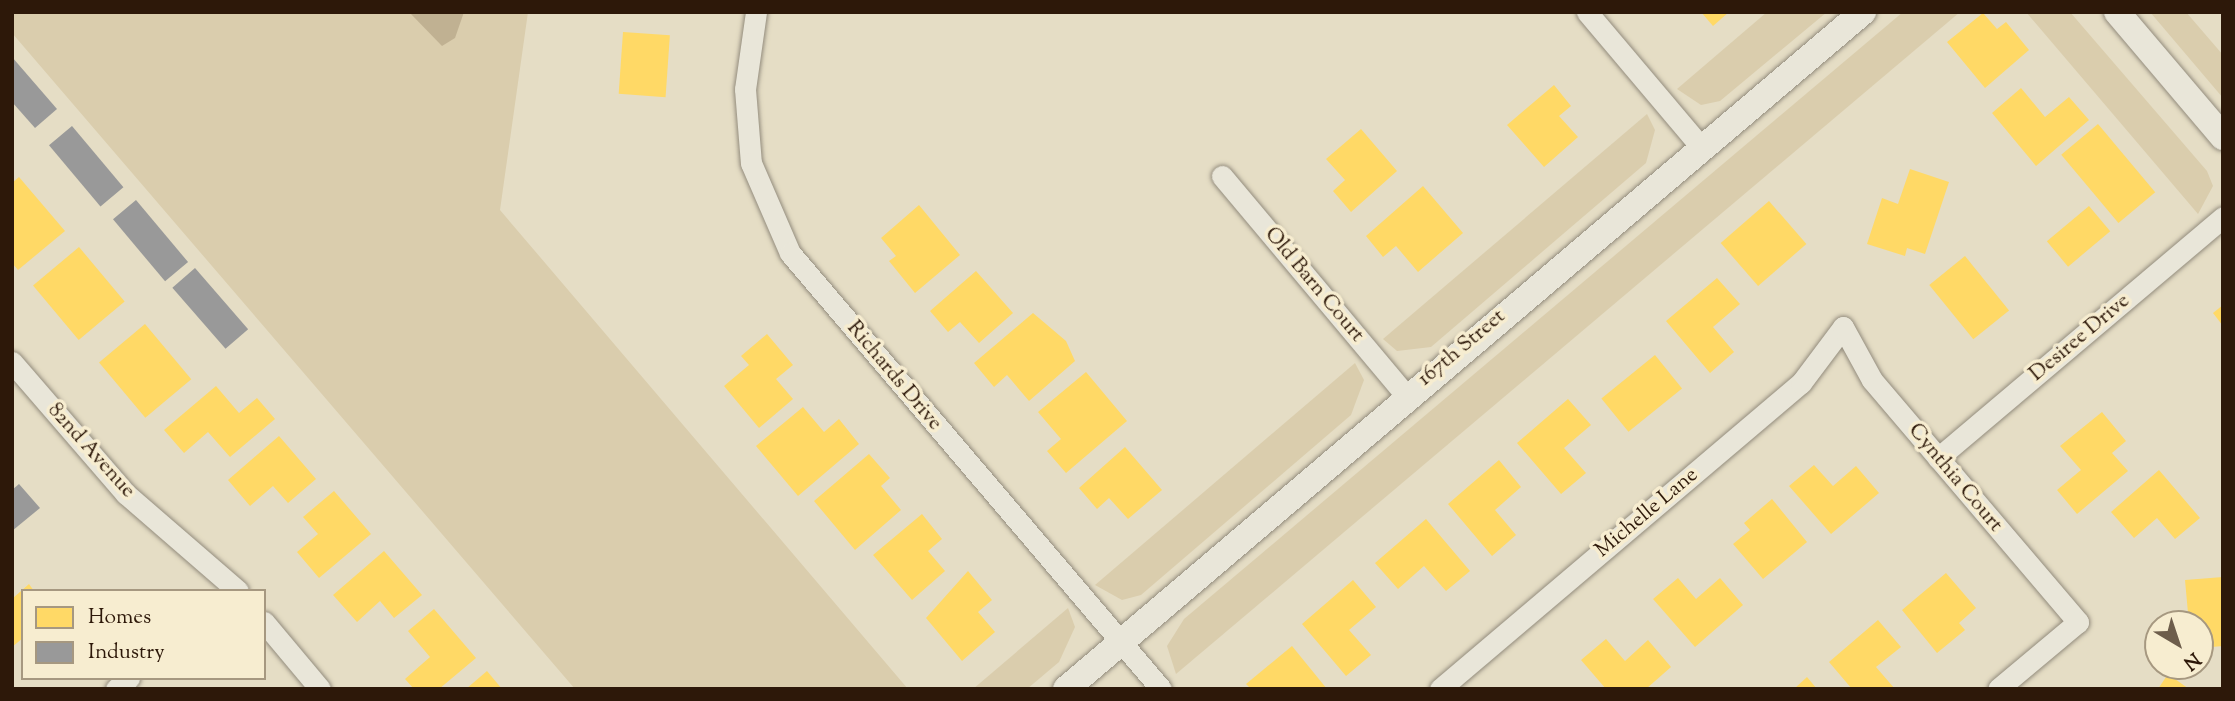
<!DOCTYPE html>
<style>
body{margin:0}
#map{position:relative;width:2235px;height:701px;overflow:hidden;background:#e5ddc5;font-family:"Sorts Mill Goudy",serif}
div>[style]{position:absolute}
.green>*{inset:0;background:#dacdad}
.water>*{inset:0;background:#c0b192}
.homes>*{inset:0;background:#ffd966;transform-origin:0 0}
.industry>*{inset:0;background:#999;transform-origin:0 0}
.roads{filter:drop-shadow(0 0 2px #938c7d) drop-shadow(0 0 2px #938c7d)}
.minor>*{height:21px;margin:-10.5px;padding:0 10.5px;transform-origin:10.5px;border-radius:10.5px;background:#e9e6d9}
.tertiary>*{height:26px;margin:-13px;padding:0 13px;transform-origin:13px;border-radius:13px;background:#e9e6d9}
span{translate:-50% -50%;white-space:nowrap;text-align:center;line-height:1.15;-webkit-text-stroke:7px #f7edd0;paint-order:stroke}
.street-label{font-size:21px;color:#2d1809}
.frame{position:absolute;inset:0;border:14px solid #2d1809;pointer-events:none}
.legend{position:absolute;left:21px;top:589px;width:245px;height:91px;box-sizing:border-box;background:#f7edd0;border:2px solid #a69880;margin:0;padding:9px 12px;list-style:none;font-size:21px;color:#2d1809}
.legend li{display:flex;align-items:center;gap:14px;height:35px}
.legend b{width:35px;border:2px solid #a69880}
.north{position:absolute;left:2144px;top:610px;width:70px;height:70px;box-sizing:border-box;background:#f7edd0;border:2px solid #a69880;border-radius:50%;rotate:141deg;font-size:19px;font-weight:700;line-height:28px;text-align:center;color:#2d1809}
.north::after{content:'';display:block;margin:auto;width:24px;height:32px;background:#6d5d4b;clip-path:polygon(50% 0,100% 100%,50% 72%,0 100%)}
</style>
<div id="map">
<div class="green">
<i style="clip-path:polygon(12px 12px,528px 12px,500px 210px,908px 689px,575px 689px,12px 33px)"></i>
<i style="clip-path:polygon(1767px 12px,1827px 12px,1720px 101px,1701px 105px,1677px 89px)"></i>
<i style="clip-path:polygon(1903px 12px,1960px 12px,1176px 674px,1167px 646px,1184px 619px)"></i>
<i style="clip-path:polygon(2026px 12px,2070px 12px,2207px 171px,2213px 186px,2198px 214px)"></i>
<i style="clip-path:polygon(2150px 12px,2186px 12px,2223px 55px,2223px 98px)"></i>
<i style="clip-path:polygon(1647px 114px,1655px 130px,1646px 163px,1431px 347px,1397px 351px,1383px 339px)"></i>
<i style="clip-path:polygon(1355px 363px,1364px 380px,1351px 415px,1141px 595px,1122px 600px,1095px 585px)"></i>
<i style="clip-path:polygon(1068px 608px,1075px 627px,1059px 662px,1027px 689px,973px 689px)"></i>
</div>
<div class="water">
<i style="clip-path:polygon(409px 12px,464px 12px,455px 38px,442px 46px)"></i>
</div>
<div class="homes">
<i style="clip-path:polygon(1701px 12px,1729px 12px,1713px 26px)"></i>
<i style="clip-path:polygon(1983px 13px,1997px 29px,2006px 22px,2029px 50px,1985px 88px,1947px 42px)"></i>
<i style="left:623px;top:32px;width:47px;height:62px;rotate:4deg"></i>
<i style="clip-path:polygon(1554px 85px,1571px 106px,1559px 116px,1578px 137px,1544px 167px,1507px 125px)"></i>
<i style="clip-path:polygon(2021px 88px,2045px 117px,2069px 97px,2089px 120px,2036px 166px,1992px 113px)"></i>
<i style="left:2098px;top:124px;width:89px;height:48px;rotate:50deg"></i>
<i style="clip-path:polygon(1361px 129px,1397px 171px,1351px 212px,1333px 191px,1345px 180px,1326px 159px)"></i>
<i style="clip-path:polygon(1910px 169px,1949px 182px,1925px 254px,1907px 248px,1905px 256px,1867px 244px,1882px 198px,1898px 204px)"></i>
<i style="clip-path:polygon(19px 177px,65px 231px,18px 270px,12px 263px,12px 183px)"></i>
<i style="clip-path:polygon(1423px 186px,1463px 233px,1418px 272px,1396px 246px,1383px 257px,1366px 236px)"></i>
<i style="left:1769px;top:201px;width:57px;height:64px;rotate:49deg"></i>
<i style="clip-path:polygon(919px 205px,960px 255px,915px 293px,889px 261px,896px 256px,881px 238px)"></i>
<i style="left:2089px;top:206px;width:33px;height:55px;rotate:50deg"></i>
<i style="left:79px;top:247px;width:71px;height:60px;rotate:50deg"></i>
<i style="left:1965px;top:256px;width:70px;height:46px;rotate:51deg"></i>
<i style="clip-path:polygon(976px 271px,1013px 313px,979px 343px,960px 322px,948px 332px,930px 311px)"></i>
<i style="clip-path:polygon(1717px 278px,1740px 304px,1713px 327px,1734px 352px,1710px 373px,1666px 321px)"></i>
<i style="clip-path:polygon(2223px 305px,2223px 326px,2213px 313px)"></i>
<i style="clip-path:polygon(1033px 313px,1066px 341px,1075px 361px,1029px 401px,1007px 375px,994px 387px,974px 363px)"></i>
<i style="left:145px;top:324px;width:72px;height:60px;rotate:50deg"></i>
<i style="clip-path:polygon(767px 334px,793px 365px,776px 379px,793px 399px,759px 428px,724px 386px,749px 365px,741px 356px)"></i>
<i style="left:1655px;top:355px;width:43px;height:69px;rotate:51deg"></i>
<i style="clip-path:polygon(1086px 372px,1127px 421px,1066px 473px,1047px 451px,1061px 439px,1038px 412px)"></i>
<i style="clip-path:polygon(216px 386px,239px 413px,257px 398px,275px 419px,230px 457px,208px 432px,184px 453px,164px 430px)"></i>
<i style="clip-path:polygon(1568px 399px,1591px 425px,1564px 448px,1586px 473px,1561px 494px,1517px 443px)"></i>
<i style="clip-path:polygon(803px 407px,824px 432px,839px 419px,859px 444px,798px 496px,756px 446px)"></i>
<i style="clip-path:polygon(2102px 412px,2126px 441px,2112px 453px,2128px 471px,2077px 514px,2057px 490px,2081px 470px,2060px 446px)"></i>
<i style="clip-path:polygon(279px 436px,316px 479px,288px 503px,273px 486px,250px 506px,228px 480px)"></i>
<i style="clip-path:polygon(1125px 447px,1162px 490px,1128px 519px,1109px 498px,1097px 509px,1079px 488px)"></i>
<i style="clip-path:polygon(869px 454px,890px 478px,881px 486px,901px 510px,855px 550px,814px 501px)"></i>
<i style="clip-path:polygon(1499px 460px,1521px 487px,1495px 510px,1516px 535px,1492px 556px,1448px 504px)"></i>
<i style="clip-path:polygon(1814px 465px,1833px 486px,1856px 466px,1879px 493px,1831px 534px,1789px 486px)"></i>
<i style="clip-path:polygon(2159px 470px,2200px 518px,2175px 539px,2157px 518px,2134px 538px,2111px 512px)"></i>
<i style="clip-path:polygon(334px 491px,371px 534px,319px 578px,297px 552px,318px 534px,303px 517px)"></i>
<i style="clip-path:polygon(1772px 499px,1807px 542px,1763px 579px,1733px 544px,1750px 530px,1744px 523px)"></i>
<i style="clip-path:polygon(922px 514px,942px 539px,928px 551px,945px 571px,912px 600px,873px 555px)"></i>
<i style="clip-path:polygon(1426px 519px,1470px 571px,1446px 591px,1424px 566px,1398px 589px,1375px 563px)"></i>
<i style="clip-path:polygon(384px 551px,422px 595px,394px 618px,380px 601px,357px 622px,333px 595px)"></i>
<i style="clip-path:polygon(968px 571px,992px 600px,978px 612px,995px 632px,962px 661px,926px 618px)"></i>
<i style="clip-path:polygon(1946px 573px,1976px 608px,1959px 623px,1965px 630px,1937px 653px,1902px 610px)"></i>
<i style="clip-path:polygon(2223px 577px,2223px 646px,2200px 648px,2200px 624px,2189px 624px,2185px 580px)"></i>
<i style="clip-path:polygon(1678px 578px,1696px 599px,1720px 578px,1743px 605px,1695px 647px,1653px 599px)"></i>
<i style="clip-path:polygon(1353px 580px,1376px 607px,1349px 630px,1371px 655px,1346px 676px,1302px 624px)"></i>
<i style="clip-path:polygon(29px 584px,34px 591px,23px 591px,23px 638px,12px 647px,12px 599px)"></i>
<i style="clip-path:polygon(434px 609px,476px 658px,439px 689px,414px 689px,405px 679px,430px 657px,408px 631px)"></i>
<i style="clip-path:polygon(1878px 620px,1901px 647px,1876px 667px,1895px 689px,1852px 689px,1829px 662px)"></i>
<i style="clip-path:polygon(1606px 639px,1625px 661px,1648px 640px,1671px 667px,1646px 689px,1606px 689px,1581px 660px)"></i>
<i style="clip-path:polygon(1292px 646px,1327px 689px,1251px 689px,1246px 684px)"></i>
<i style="clip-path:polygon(487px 671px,502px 689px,466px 689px)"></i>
<i style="clip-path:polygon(2168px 674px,2189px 689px,2158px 689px)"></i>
<i style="clip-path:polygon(1807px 677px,1817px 689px,1794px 689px)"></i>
</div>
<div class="industry">
<i style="clip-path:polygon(12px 57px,57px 109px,35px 128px,12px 102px)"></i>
<i style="left:72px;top:126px;width:80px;height:30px;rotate:50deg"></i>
<i style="left:136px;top:200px;width:81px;height:30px;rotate:50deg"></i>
<i style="left:195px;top:268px;width:81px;height:30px;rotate:49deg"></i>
<i style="clip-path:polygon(19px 484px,40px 508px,12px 531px,12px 490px)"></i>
</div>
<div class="roads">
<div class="minor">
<i style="left:756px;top:12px;width:78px;rotate:98.1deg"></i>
<i style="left:745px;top:89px;width:74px;rotate:85.4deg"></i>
<i style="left:751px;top:163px;width:98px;rotate:66.6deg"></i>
<i style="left:790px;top:253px;width:572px;rotate:49.6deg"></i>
<i style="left:1587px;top:12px;width:177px;rotate:49.8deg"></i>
<i style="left:1222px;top:176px;width:286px;rotate:50deg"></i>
<i style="left:12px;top:362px;width:174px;rotate:49.2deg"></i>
<i style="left:126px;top:494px;width:148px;rotate:40.9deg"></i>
<i style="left:1938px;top:458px;width:373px;rotate:-40.2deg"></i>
<i style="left:264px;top:622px;width:87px;rotate:50.1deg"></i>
<i style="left:116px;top:689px;width:17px;rotate:-40deg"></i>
<i style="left:1440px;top:689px;width:473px;rotate:-40.3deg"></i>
<i style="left:1801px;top:383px;width:70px;rotate:-53.1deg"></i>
<i style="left:1843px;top:327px;width:60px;rotate:61.3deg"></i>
<i style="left:1872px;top:380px;width:318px;rotate:49.6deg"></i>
<i style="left:2078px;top:622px;width:104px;rotate:140.1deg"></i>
</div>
<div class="tertiary">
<i style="left:2117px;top:12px;width:164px;rotate:49.7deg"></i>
<i style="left:1066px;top:689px;width:1046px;rotate:-40.35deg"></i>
</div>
</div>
<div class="street-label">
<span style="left:1314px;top:285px;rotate:50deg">Old Barn Court</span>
<span style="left:2080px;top:338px;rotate:-40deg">Desiree Drive</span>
<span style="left:1462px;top:348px;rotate:-40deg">167th Street</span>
<span style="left:894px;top:376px;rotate:50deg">Richards Drive</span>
<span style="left:91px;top:451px;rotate:48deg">82nd Avenue</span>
<span style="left:1955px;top:478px;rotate:50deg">Cynthia Court</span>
<span style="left:1647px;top:513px;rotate:-40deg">Michelle Lane</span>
</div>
<div class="frame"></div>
<ul class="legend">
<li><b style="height:19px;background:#ffd966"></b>Homes</li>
<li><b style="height:19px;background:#999"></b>Industry</li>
</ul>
<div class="north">N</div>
</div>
